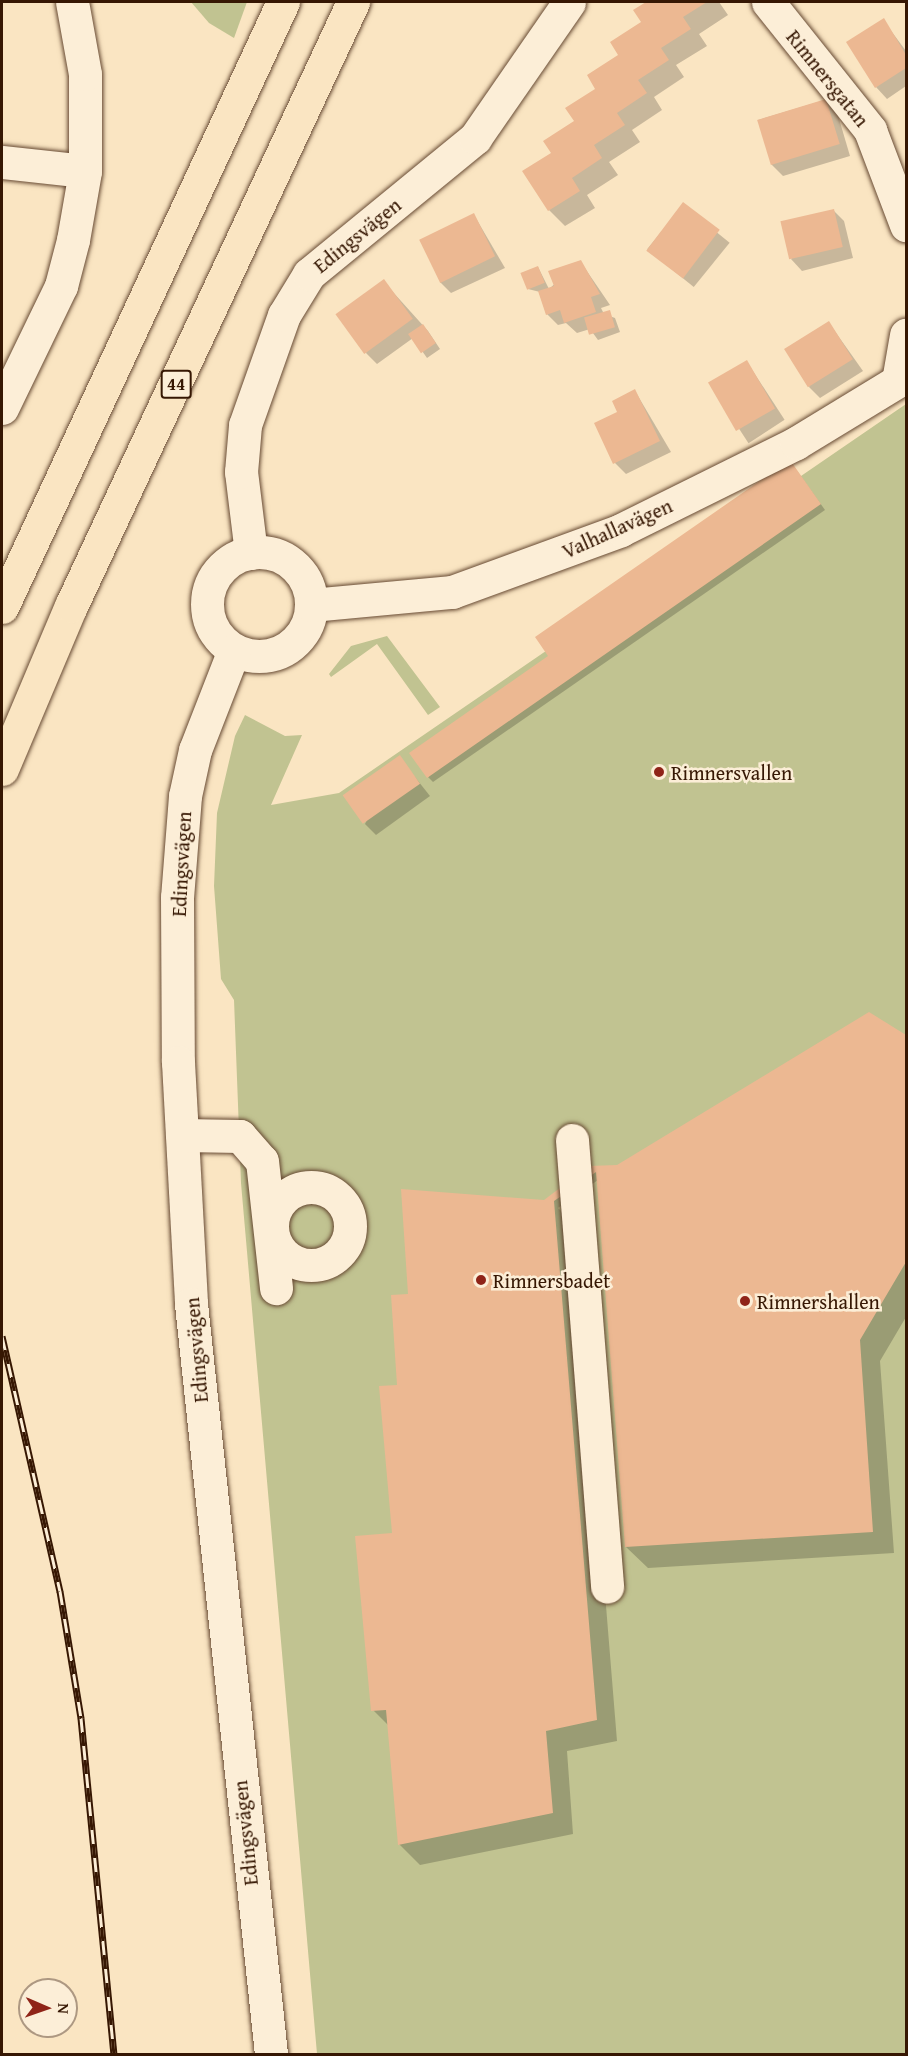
<!DOCTYPE html>
<meta charset="utf-8">
<style>
body{margin:0}
#map{position:relative;width:908px;height:2056px;overflow:hidden;background:#fae5c2;font-family:"Gentium Book Plus",serif}
div>[style]{position:absolute}
.green>*{inset:0;background:#c1c391}
.shadow>*{inset:0;background:#0003;transform-origin:0 0}
.building>*{inset:0;background:#ecb892;transform-origin:0 0}
.roads{filter:drop-shadow(0 0 2px #674a33) drop-shadow(0 0 2px #674a33)}
.minor>*{height:33px;margin:-16.5px;padding:0 16.5px;transform-origin:16.5px;border-radius:16.5px;background:#fceed7}
.minor>.ring{margin:-16.5px;padding:0;box-sizing:content-box;background:none;border:33px solid #fceed7;border-radius:50%}
.highway>*{height:33px;margin:-16.5px;padding:0 16.5px;transform-origin:16.5px;border-radius:16.5px;background:#fae5c2}
.rail>*{height:7px;margin-top:-3.5px;transform-origin:0;background:repeating-linear-gradient(90deg,#fceed7 0 14px,#361703 0 28px);box-sizing:border-box;border-block:2px solid #361703}
.dots>*{width:16px;height:16px;translate:-50% -50%;box-sizing:border-box;border:3px solid #fceed7;border-radius:50%}
span{translate:-50% -50%;white-space:nowrap;text-align:center;line-height:1.15;-webkit-text-stroke:5px #fceed7;paint-order:stroke}
.shield-label span{padding:2px 4px;background:#fceed7;border:2px solid;border-radius:4px;-webkit-text-stroke-width:0}
.shield-label{font-size:18px;color:#361703;font-weight:700}
.street-label{font-size:20px;color:#361703}
.poi-label{font-size:20px;color:#361703}
.left{translate:0 -50%;text-align:left}
.frame{position:absolute;inset:0;border:3px solid #361703;pointer-events:none}
.north{position:absolute;left:18px;top:1978px;width:60px;height:60px;box-sizing:border-box;background:#fceed7;border:2px solid #ad9882;border-radius:50%;rotate:92deg;font-size:16px;font-weight:700;line-height:24px;text-align:center;color:#361703}
.north::after{content:'';display:block;margin:auto;width:21px;height:27px;background:#8f2418;clip-path:polygon(50% 0,100% 100%,50% 72%,0 100%)}
</style>
<div id="map">
<div class="green">
<i style="clip-path:polygon(191px 2px,247px 2px,234px 38px,209px 23px)"></i>
<i style="clip-path:polygon(906px 404px,906px 2054px,317px 2054px,241px 1183px,234px 1000px,221px 979px,214px 886px,217px 813px,235px 736px,245px 715px,285px 736px,302px 735px,271px 805px,339px 793px)"></i>
<i style="clip-path:polygon(387px 636px,440px 707px,428px 715px,377px 644px,331px 677px,329px 674px,351px 646px)"></i>
</div>
<div class="shadow">
<i style="clip-path:polygon(649px 2px,719px 2px,728px 15px,699px 34px,707px 46px,676px 65px,684px 77px,654px 97px,662px 110px,632px 130px,640px 142px,609px 162px,618px 175px,587px 195px,595px 208px,565px 226px,549px 210px,553px 153px,643px 22px,635px 10px)"></i>
<i style="clip-path:polygon(883px 20px,906px 51px,906px 86px,887px 99px,876px 87px)"></i>
<i style="clip-path:polygon(825px 100px,837px 112px,850px 156px,783px 176px,772px 165px,758px 120px)"></i>
<i style="left:683px;top:205px;width:60px;height:57px;rotate:39deg"></i>
<i style="clip-path:polygon(833px 210px,844px 221px,853px 258px,802px 271px,791px 259px)"></i>
<i style="clip-path:polygon(474px 215px,505px 268px,451px 293px,440px 282px)"></i>
<i style="clip-path:polygon(580px 261px,610px 305px,601px 308px,604px 314px,615px 318px,620px 332px,598px 340px,590px 329px,577px 333px,566px 323px,558px 325px,547px 314px,540px 292px,528px 289px,538px 267px,549px 289px)"></i>
<i style="clip-path:polygon(383px 281px,428px 331px,440px 349px,427px 358px,413px 338px,377px 364px,366px 353px)"></i>
<i style="clip-path:polygon(829px 323px,863px 371px,820px 398px,809px 387px)"></i>
<i style="left:747px;top:362px;width:69px;height:43px;rotate:57deg"></i>
<i style="clip-path:polygon(635px 391px,671px 452px,626px 474px,615px 463px,619px 413px)"></i>
<i style="clip-path:polygon(790px 461px,825px 510px,433px 782px,428px 777px,550px 657px)"></i>
<i style="clip-path:polygon(399px 757px,430px 796px,376px 835px,365px 824px)"></i>
<i style="clip-path:polygon(869px 1014px,906px 1037px,906px 1317px,880px 1361px,894px 1553px,648px 1568px,626px 1547px,598px 1180px,558px 1208px,575px 1224px,617px 1741px,567px 1751px,573px 1834px,420px 1865px,399px 1844px,389px 1726px,373px 1710px,394px 1534px,399px 1386px,410px 1296px,548px 1203px,589px 1167px,617px 1167px)"></i>
</div>
<div class="building">
<i style="clip-path:polygon(646px 2px,707px 2px,683px 17px,691px 29px,661px 48px,669px 60px,638px 80px,647px 93px,617px 113px,625px 125px,594px 145px,602px 158px,572px 178px,580px 191px,548px 211px,522px 171px,551px 153px,543px 141px,574px 121px,565px 108px,595px 89px,587px 75px,618px 55px,610px 42px,641px 22px,633px 10px)"></i>
<i style="clip-path:polygon(884px 18px,906px 55px,906px 68px,875px 88px,846px 42px)"></i>
<i style="left:826px;top:99px;width:47px;height:72px;rotate:73deg"></i>
<i style="left:683px;top:202px;width:46px;height:61px;rotate:37deg"></i>
<i style="left:834px;top:209px;width:39px;height:55px;rotate:77deg"></i>
<i style="left:474px;top:213px;width:48px;height:61px;rotate:64deg"></i>
<i style="clip-path:polygon(581px 260px,600px 294px,591px 297px,596px 312px,564px 323px,560px 310px,546px 315px,538px 291px,554px 286px,548px 271px)"></i>
<i style="left:538px;top:266px;width:18px;height:19px;rotate:68deg"></i>
<i style="left:384px;top:279px;width:49px;height:60px;rotate:54deg"></i>
<i style="left:610px;top:310px;width:18px;height:27px;rotate:74deg"></i>
<i style="left:829px;top:321px;width:45px;height:53px;rotate:58deg"></i>
<i style="left:423px;top:324px;width:23px;height:18px;rotate:56deg"></i>
<i style="left:747px;top:360px;width:56px;height:45px;rotate:60deg"></i>
<i style="clip-path:polygon(635px 389px,660px 441px,613px 464px,594px 423px,617px 412px,612px 401px)"></i>
<i style="clip-path:polygon(790px 460px,821px 504px,427px 778px,409px 753px,548px 656px,535px 637px)"></i>
<i style="left:400px;top:755px;width:35px;height:70px;rotate:55deg"></i>
<i style="clip-path:polygon(869px 1012px,906px 1035px,906px 1262px,860px 1340px,873px 1532px,625px 1547px,596px 1172px,554px 1201px,597px 1720px,546px 1731px,553px 1813px,398px 1845px,386px 1710px,371px 1711px,355px 1536px,392px 1533px,379px 1386px,397px 1385px,391px 1295px,408px 1294px,401px 1189px,544px 1200px,589px 1166px,617px 1165px)"></i>
</div>
<div class="roads">
<div class="minor">
<i style="left:768px;top:2px;width:164px;rotate:51.4deg"></i>
<i style="left:870px;top:130px;width:102px;rotate:69.2deg"></i>
<i style="left:2px;top:162px;width:83px;rotate:6.2deg"></i>
<i style="left:898px;top:381px;width:47px;rotate:-80.1deg"></i>
<i style="left:2px;top:408px;width:136px;rotate:-64.2deg"></i>
<i style="left:61px;top:286px;width:48px;rotate:-75.4deg"></i>
<i style="left:73px;top:240px;width:70px;rotate:-80.1deg"></i>
<i style="left:85px;top:171px;width:97px;rotate:-90deg"></i>
<i style="left:85px;top:74px;width:73px;rotate:-100.2deg"></i>
<i class="ring" style="left:207px;top:552px;width:71px;height:71px"></i>
<i style="left:251px;top:553px;width:82px;rotate:-97deg"></i>
<i style="left:241px;top:472px;width:47px;rotate:-85.1deg"></i>
<i style="left:245px;top:425px;width:117px;rotate:-70.5deg"></i>
<i style="left:284px;top:315px;width:48px;rotate:-58.6deg"></i>
<i style="left:309px;top:274px;width:215px;rotate:-39.3deg"></i>
<i style="left:475px;top:138px;width:165px;rotate:-55.3deg"></i>
<i style="left:311px;top:605px;width:142px;rotate:-5.3deg"></i>
<i style="left:452px;top:592px;width:180px;rotate:-20.1deg"></i>
<i style="left:621px;top:530px;width:195px;rotate:-26.4deg"></i>
<i style="left:796px;top:443px;width:129px;rotate:-31.3deg"></i>
<i style="left:234px;top:650px;width:107px;rotate:111.3deg"></i>
<i style="left:195px;top:750px;width:47px;rotate:102.3deg"></i>
<i style="left:185px;top:796px;width:101px;rotate:94.5deg"></i>
<i style="left:177px;top:897px;width:165px;rotate:89.7deg"></i>
<i style="left:178px;top:1062px;width:242px;rotate:86.9deg"></i>
<i style="left:191px;top:1304px;width:754px;rotate:83.91deg"></i>
<i style="left:182px;top:1135px;width:58px;rotate:1deg"></i>
<i style="left:240px;top:1136px;width:33px;rotate:49deg"></i>
<i style="left:262px;top:1161px;width:128px;rotate:83.7deg"></i>
<i style="left:572px;top:1140px;width:448px;rotate:85.5deg"></i>
<i class="ring" style="left:272px;top:1187px;width:45px;height:45px"></i>
</div>
<div class="highway">
<i style="left:2px;top:607px;width:667px;rotate:-65.09deg"></i>
<i style="left:2px;top:769px;width:177px;rotate:-67.1deg"></i>
<i style="left:71px;top:606px;width:667px;rotate:-64.97deg"></i>
</div>
</div>
<div class="rail">
<i style="left:2px;top:1336px;width:262px;rotate:77.2deg"></i>
<i style="left:60px;top:1591px;width:129px;rotate:80.6deg"></i>
<i style="left:81px;top:1718px;width:338px;rotate:84.4deg"></i>
</div>
<div class="dots">
<i style="left:659px;top:772px;background:#8f2418"></i>
<i style="left:481px;top:1280px;background:#8f2418"></i>
<i style="left:745px;top:1301px;background:#8f2418"></i>
</div>
<div class="shield-label">
<span style="left:176px;top:384px">44</span>
</div>
<div class="street-label">
<span style="left:828px;top:78px;rotate:51deg">Rimnersgatan</span>
<span style="left:357px;top:235px;rotate:-39deg">Edingsvägen</span>
<span style="left:617px;top:528px;rotate:-24deg">Valhallavägen</span>
<span style="left:181px;top:864px;rotate:-87deg">Edingsvägen</span>
<span style="left:196px;top:1350px;rotate:-95deg">Edingsvägen</span>
<span style="left:245px;top:1833px;rotate:-96deg">Edingsvägen</span>
</div>
<div class="poi-label">
<span class="left" style="left:671px;top:772px">Rimnersvallen</span>
<span class="left" style="left:493px;top:1280px">Rimnersbadet</span>
<span class="left" style="left:757px;top:1301px">Rimnershallen</span>
</div>
<div class="frame"></div>
<div class="north">N</div>
</div>
